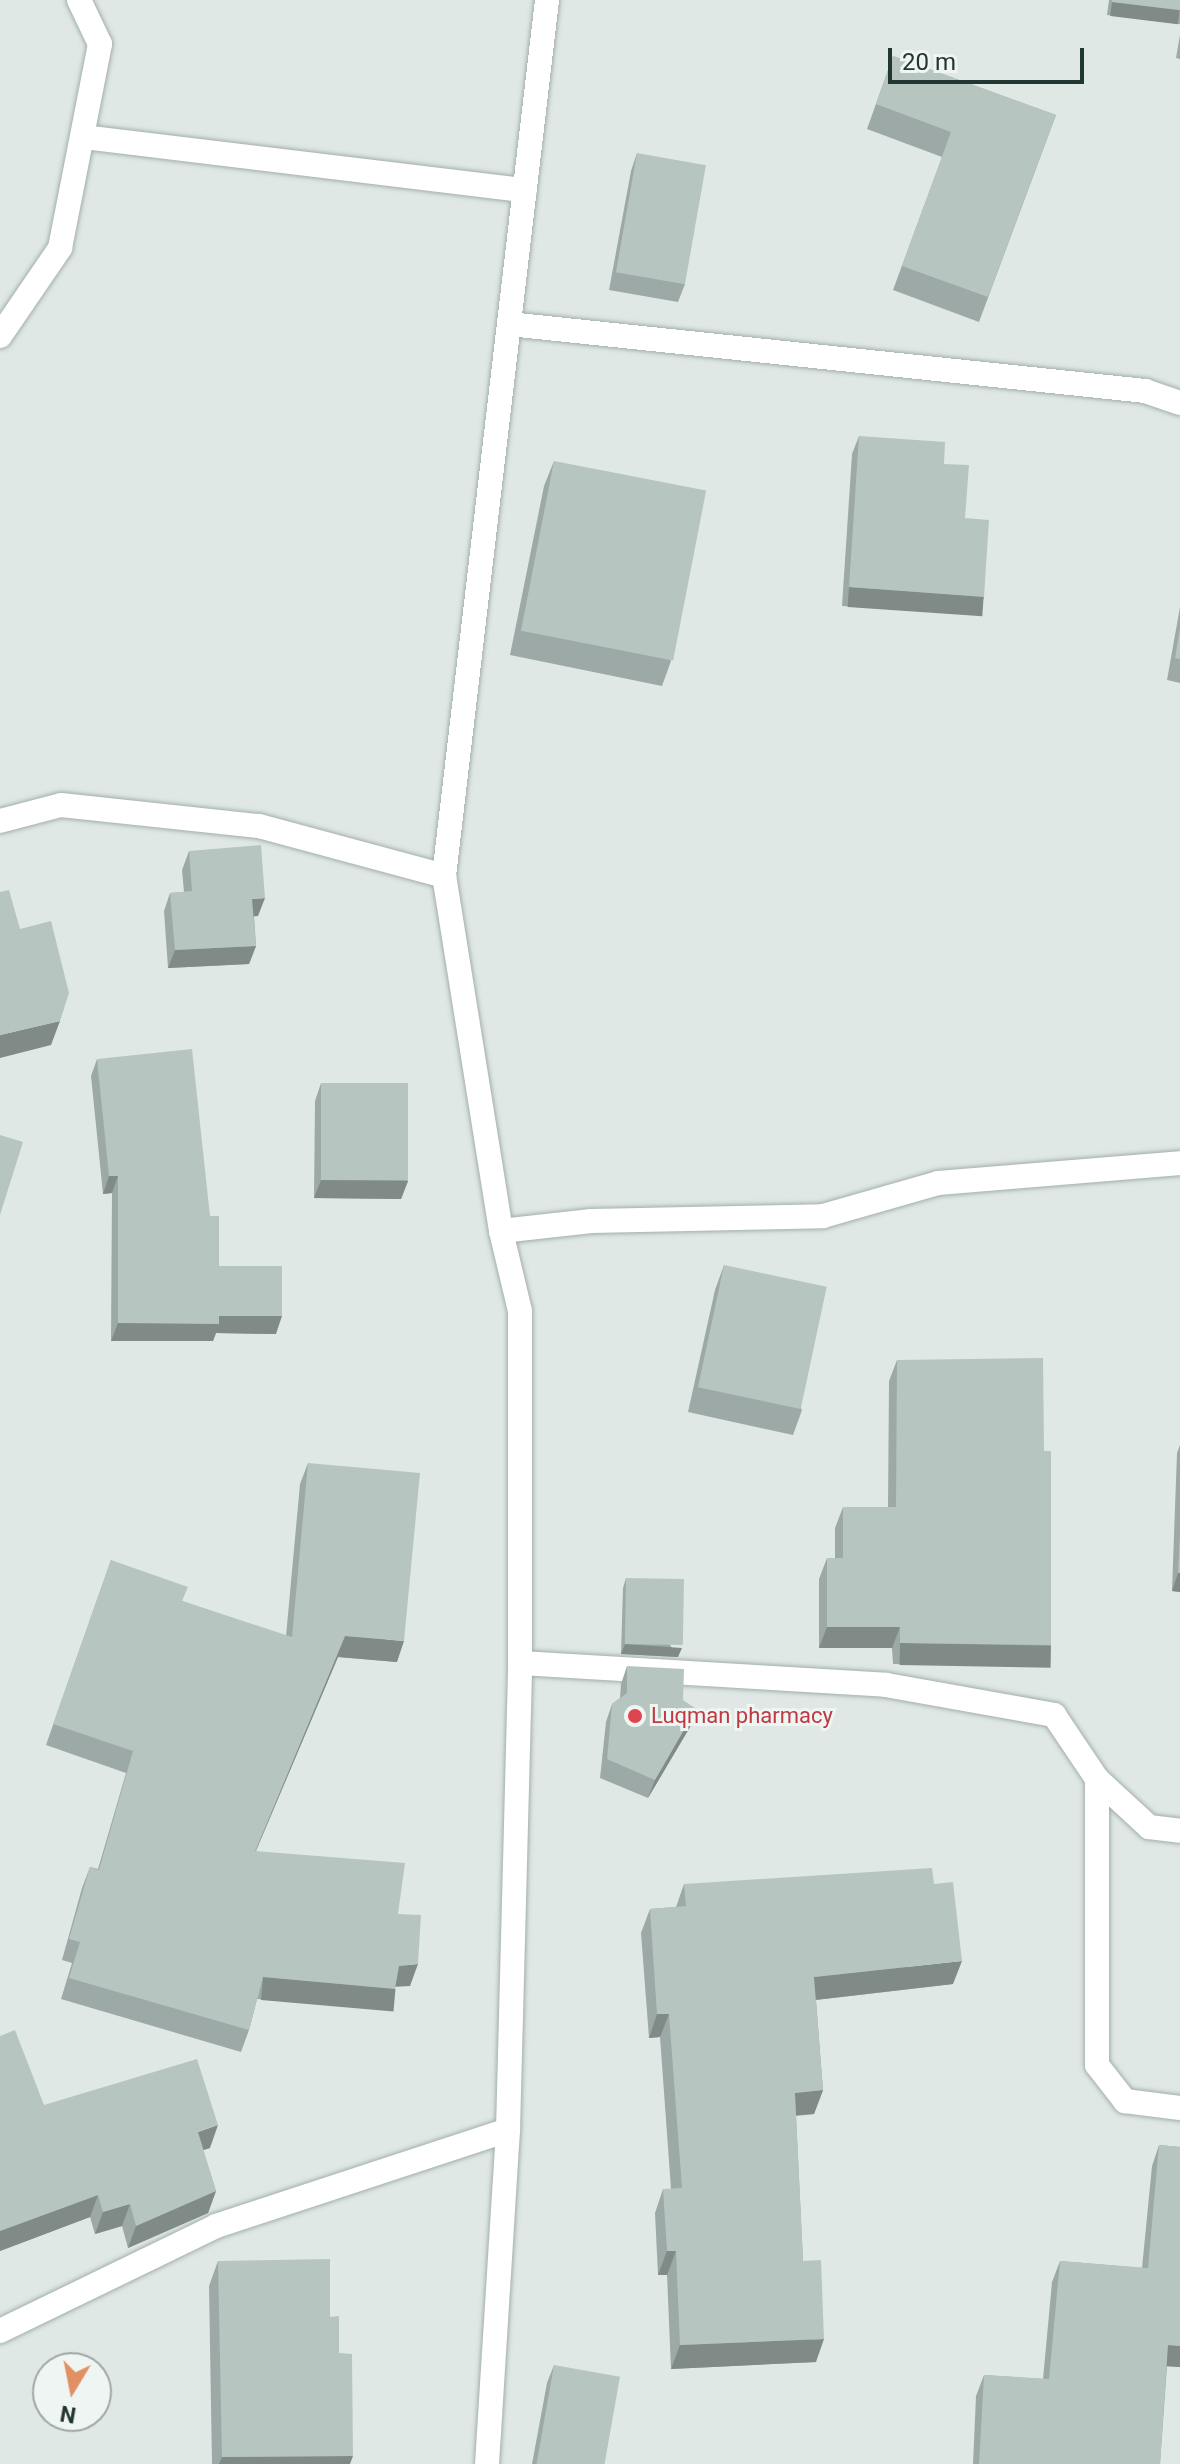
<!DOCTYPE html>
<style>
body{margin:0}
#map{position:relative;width:1180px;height:2464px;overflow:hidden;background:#dfe8e5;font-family:Roboto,sans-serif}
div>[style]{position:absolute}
.roads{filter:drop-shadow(0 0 2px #a3afac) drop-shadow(0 0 2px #a3afac)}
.minor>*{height:24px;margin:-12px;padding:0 12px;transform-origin:12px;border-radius:12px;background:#fff}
.wall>*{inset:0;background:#9da9a6}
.shaded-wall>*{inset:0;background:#808a87;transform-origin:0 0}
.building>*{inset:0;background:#b7c5c1;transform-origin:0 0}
.dots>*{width:22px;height:22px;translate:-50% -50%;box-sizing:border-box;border:4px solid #eff5f3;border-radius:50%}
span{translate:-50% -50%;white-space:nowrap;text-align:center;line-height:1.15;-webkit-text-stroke:6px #eff5f3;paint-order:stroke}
.health-label{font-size:22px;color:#be3a42}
.left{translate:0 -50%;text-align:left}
.north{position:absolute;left:32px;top:2352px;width:80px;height:80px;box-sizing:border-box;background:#eff5f3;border:2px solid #9da9a6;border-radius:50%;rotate:190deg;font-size:22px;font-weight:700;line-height:32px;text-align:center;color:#223633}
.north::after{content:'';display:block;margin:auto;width:28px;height:36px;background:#e29063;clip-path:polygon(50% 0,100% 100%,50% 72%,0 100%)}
.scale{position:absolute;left:888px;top:48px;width:196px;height:36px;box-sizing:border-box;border:4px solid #223633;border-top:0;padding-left:10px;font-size:24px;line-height:28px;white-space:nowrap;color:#223633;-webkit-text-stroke:6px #eff5f3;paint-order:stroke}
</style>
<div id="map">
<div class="roads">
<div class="minor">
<i style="left:84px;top:137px;width:444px;rotate:6.9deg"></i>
<i style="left:509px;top:324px;width:640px;rotate:6.01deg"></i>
<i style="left:1145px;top:391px;width:37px;rotate:19deg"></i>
<i style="left:0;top:336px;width:107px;rotate:-55.7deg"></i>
<i style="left:60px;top:248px;width:208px;rotate:-78.9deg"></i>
<i style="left:100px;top:44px;width:49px;rotate:-115.5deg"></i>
<i style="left:0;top:821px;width:63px;rotate:-14.7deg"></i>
<i style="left:61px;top:805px;width:199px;rotate:6.1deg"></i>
<i style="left:259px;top:826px;width:192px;rotate:15.1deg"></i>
<i style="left:501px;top:1231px;width:91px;rotate:-6.3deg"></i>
<i style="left:591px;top:1221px;width:232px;rotate:-1.2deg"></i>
<i style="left:823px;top:1216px;width:120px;rotate:-16deg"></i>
<i style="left:938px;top:1183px;width:243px;rotate:-4.7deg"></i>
<i style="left:520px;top:1663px;width:367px;rotate:3.4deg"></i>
<i style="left:886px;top:1685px;width:171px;rotate:10.1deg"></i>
<i style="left:1054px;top:1715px;width:77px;rotate:56.1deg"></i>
<i style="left:1097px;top:1779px;width:71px;rotate:42.7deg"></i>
<i style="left:1149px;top:1827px;width:31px;rotate:7deg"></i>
<i style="left:1097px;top:1779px;width:286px;rotate:90deg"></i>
<i style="left:1097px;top:2065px;width:46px;rotate:52.1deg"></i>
<i style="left:1125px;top:2101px;width:55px;rotate:7.3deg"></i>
<i style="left:0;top:2331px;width:240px;rotate:-25.9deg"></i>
<i style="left:216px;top:2226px;width:307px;rotate:-18.2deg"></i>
<i style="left:487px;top:2464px;width:335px;rotate:-86.4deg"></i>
<i style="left:508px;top:2130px;width:467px;rotate:-88.5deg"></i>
<i style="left:520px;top:1663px;width:352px;rotate:-90deg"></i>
<i style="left:520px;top:1311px;width:82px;rotate:-103.4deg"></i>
<i style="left:501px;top:1231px;width:360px;rotate:-99.1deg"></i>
<i style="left:444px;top:876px;width:882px;rotate:-83.29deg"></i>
</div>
</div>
<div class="wall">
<i style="clip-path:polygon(1109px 0,1180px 0,1180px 24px,1107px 15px)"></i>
<i style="clip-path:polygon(1180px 35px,1180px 59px,1176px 58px)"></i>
<i style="clip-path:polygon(893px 56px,1056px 115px,979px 322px,893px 290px,942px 157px,867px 129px)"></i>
<i style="clip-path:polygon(637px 153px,685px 284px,678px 302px,609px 290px,631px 171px)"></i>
<i style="clip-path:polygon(859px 436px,944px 464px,965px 518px,984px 597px,977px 615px,842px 606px,852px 454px)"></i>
<i style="clip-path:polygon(554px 461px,671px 661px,662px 686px,510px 655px,544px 486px)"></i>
<i style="clip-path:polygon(1180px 607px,1180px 683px,1167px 680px)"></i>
<i style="clip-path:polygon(189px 851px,258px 916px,254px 916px,256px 946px,249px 964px,168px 968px,164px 911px,170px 893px,184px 892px,182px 870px)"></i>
<i style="clip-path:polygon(97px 1059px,210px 1216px,219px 1266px,276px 1334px,216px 1333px,213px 1341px,111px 1341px,112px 1193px,103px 1194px,91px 1076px)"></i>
<i style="clip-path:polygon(321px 1083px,408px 1181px,401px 1199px,314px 1198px,315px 1101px)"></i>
<i style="clip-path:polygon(724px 1265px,802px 1410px,793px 1435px,688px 1412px,715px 1290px)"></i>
<i style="clip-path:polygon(897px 1360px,1044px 1451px,1051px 1645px,1043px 1666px,893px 1664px,892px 1648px,819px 1648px,819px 1579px,827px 1558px,835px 1558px,835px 1528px,843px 1507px,888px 1507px,889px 1381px)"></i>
<i style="clip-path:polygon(1180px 1445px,1180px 1592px,1172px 1591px,1177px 1453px)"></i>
<i style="clip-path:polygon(308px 1463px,397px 1662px,338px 1657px,256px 1851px,398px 1914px,410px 1986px,395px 1986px,387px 2010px,257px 1999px,249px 2030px,241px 2052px,61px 1999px,72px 1963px,62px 1960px,82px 1888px,90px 1867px,98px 1869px,126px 1773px,46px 1745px,111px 1560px,182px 1601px,286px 1636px,300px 1484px)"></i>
<i style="clip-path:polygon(626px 1578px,678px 1657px,621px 1654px,623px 1588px)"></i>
<i style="clip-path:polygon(627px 1666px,696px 1709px,690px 1727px,648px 1798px,600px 1778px,606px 1722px,612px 1704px,620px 1698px,621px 1684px)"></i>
<i style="clip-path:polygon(684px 1884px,953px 1984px,816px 2000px,823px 2090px,814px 2114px,796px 2116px,803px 2261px,816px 2362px,671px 2369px,667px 2275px,658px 2275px,655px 2213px,663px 2189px,671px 2189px,660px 2037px,649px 2038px,641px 1933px,650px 1909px,676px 1907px)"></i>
<i style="clip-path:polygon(0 2036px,44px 2105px,210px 2148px,203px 2150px,216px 2191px,208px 2213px,128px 2248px,122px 2226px,95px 2234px,90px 2217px,0 2251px)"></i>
<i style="clip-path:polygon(1159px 2145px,1180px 2147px,1180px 2367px,1167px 2366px,1160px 2464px,973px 2464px,976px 2396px,984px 2375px,1043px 2379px,1052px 2282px,1060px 2261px,1142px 2268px,1152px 2166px)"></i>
<i style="clip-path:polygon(218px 2261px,330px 2317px,339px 2353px,350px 2464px,212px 2464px,209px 2286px)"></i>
<i style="clip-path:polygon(554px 2365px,604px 2464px,532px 2464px,547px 2383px)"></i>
</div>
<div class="shaded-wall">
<i style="left:1112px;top:2px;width:68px;height:14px;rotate:7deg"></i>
<i style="left:849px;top:587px;width:135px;height:20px;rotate:4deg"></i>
<i style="clip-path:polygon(265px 898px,258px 916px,246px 917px,252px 899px)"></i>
<i style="clip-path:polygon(256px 946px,249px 964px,168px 968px,175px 950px)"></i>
<i style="clip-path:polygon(60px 1021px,51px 1045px,0 1058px,0 1035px)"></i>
<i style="clip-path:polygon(109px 1176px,118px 1176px,112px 1193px,103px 1194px)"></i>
<i style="clip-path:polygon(321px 1180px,408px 1181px,401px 1199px,314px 1198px)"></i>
<i style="clip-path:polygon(219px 1316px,282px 1316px,276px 1334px,216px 1333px,213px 1341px,111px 1341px,118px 1323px)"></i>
<i style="clip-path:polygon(1178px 1573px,1180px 1573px,1180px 1592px,1172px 1591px)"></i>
<i style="clip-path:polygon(827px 1627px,900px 1627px,892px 1648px,819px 1648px)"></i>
<i style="clip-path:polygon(345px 1636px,404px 1641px,397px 1662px,338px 1657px,247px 1872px)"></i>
<i style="left:900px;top:1643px;width:151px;height:22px;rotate:1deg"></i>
<i style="clip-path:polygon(625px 1644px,682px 1648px,678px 1657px,621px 1654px)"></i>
<i style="clip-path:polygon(696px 1709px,690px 1727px,648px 1798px,655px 1780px)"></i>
<i style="clip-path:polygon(962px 1961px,953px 1984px,806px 2001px,814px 1977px)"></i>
<i style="clip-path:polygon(418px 1964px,410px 1986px,391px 1987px,399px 1966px)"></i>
<i style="left:263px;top:1977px;width:133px;height:23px;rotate:5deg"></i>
<i style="clip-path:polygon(657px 2014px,669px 2014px,660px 2037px,649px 2038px)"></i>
<i style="clip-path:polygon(823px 2090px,814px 2114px,786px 2116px,795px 2093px)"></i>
<i style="clip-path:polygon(218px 2125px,210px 2148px,190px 2154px,198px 2132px)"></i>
<i style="clip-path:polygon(216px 2191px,208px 2213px,128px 2248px,136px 2226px)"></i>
<i style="clip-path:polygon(98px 2195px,90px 2217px,0 2251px,0 2231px)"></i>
<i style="clip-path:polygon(130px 2204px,122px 2226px,95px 2234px,103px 2212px)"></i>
<i style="clip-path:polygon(667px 2251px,676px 2251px,667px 2275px,658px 2275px)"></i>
<i style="clip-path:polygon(824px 2339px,816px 2362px,671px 2369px,680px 2345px)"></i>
<i style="clip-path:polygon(1168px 2345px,1180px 2346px,1180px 2367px,1161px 2366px)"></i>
<i style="clip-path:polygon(353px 2456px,350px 2464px,219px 2464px,222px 2457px)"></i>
</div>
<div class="building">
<i style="clip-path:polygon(1112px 0,1180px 0,1180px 10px,1112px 2px)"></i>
<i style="clip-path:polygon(893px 56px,1056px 115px,988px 297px,902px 266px,951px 132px,876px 104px)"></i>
<i style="left:637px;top:153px;width:70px;height:121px;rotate:10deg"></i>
<i style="clip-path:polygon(859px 436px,945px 442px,944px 464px,969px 465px,965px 518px,989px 520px,984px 597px,849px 587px)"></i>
<i style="left:554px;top:461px;width:155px;height:173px;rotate:11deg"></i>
<i style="clip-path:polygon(1180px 629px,1180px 659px,1175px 658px)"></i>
<i style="clip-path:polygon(261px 845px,265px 898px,252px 899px,256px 946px,175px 950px,170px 893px,192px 891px,189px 851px)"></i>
<i style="clip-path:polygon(9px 890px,20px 929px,51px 921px,69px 993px,60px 1021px,0 1035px,0 892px)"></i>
<i style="clip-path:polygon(192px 1049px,210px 1216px,219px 1216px,219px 1266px,282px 1266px,282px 1316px,219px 1316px,219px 1324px,118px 1323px,118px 1176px,109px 1176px,97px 1059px)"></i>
<i style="left:321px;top:1083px;width:87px;height:97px"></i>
<i style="clip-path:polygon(0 1135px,23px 1142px,0 1215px)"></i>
<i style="left:724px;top:1265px;width:105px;height:125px;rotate:12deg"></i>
<i style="clip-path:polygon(1043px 1358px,1044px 1451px,1051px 1451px,1051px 1645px,900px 1643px,900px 1627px,827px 1627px,827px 1558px,843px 1558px,843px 1507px,896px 1507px,897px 1360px)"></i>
<i style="clip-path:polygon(308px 1463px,420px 1473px,404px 1641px,345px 1636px,255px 1851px,405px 1863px,398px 1914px,421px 1915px,418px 1964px,399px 1966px,395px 1989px,263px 1977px,249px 2030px,69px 1978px,80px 1942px,69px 1939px,90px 1867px,99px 1870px,133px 1751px,53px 1724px,111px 1560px,188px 1587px,182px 1601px,292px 1637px)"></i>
<i style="clip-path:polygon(1180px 1533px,1180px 1573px,1178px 1573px)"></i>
<i style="left:626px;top:1578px;width:58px;height:66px;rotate:1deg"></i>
<i style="clip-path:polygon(627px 1666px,684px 1669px,683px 1700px,696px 1709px,655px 1780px,607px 1759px,612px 1704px,627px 1693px)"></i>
<i style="clip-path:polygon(932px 1868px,934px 1884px,953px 1882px,962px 1961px,814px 1977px,823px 2090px,795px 2093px,803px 2261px,821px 2260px,824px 2339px,680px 2345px,676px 2251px,667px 2251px,663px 2189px,682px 2188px,669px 2014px,657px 2014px,650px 1909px,686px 1906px,684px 1884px)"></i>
<i style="clip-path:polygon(15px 2030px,44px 2105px,197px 2059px,218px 2125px,198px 2132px,216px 2191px,136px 2226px,130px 2204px,103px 2212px,98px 2195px,0 2231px,0 2036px)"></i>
<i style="clip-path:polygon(1159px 2145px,1180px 2147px,1180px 2346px,1168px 2345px,1160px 2464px,979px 2464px,984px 2375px,1049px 2379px,1060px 2261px,1148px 2268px)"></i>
<i style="clip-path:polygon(330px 2259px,330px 2317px,339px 2316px,339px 2353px,352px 2354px,353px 2456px,222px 2457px,218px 2261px)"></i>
<i style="left:554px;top:2365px;width:67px;height:101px;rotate:10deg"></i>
</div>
<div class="dots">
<i style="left:635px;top:1716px;background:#e0444e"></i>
</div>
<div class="health-label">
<span class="left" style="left:651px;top:1716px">Luqman pharmacy</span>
</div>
<div class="north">N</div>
<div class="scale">20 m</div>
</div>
